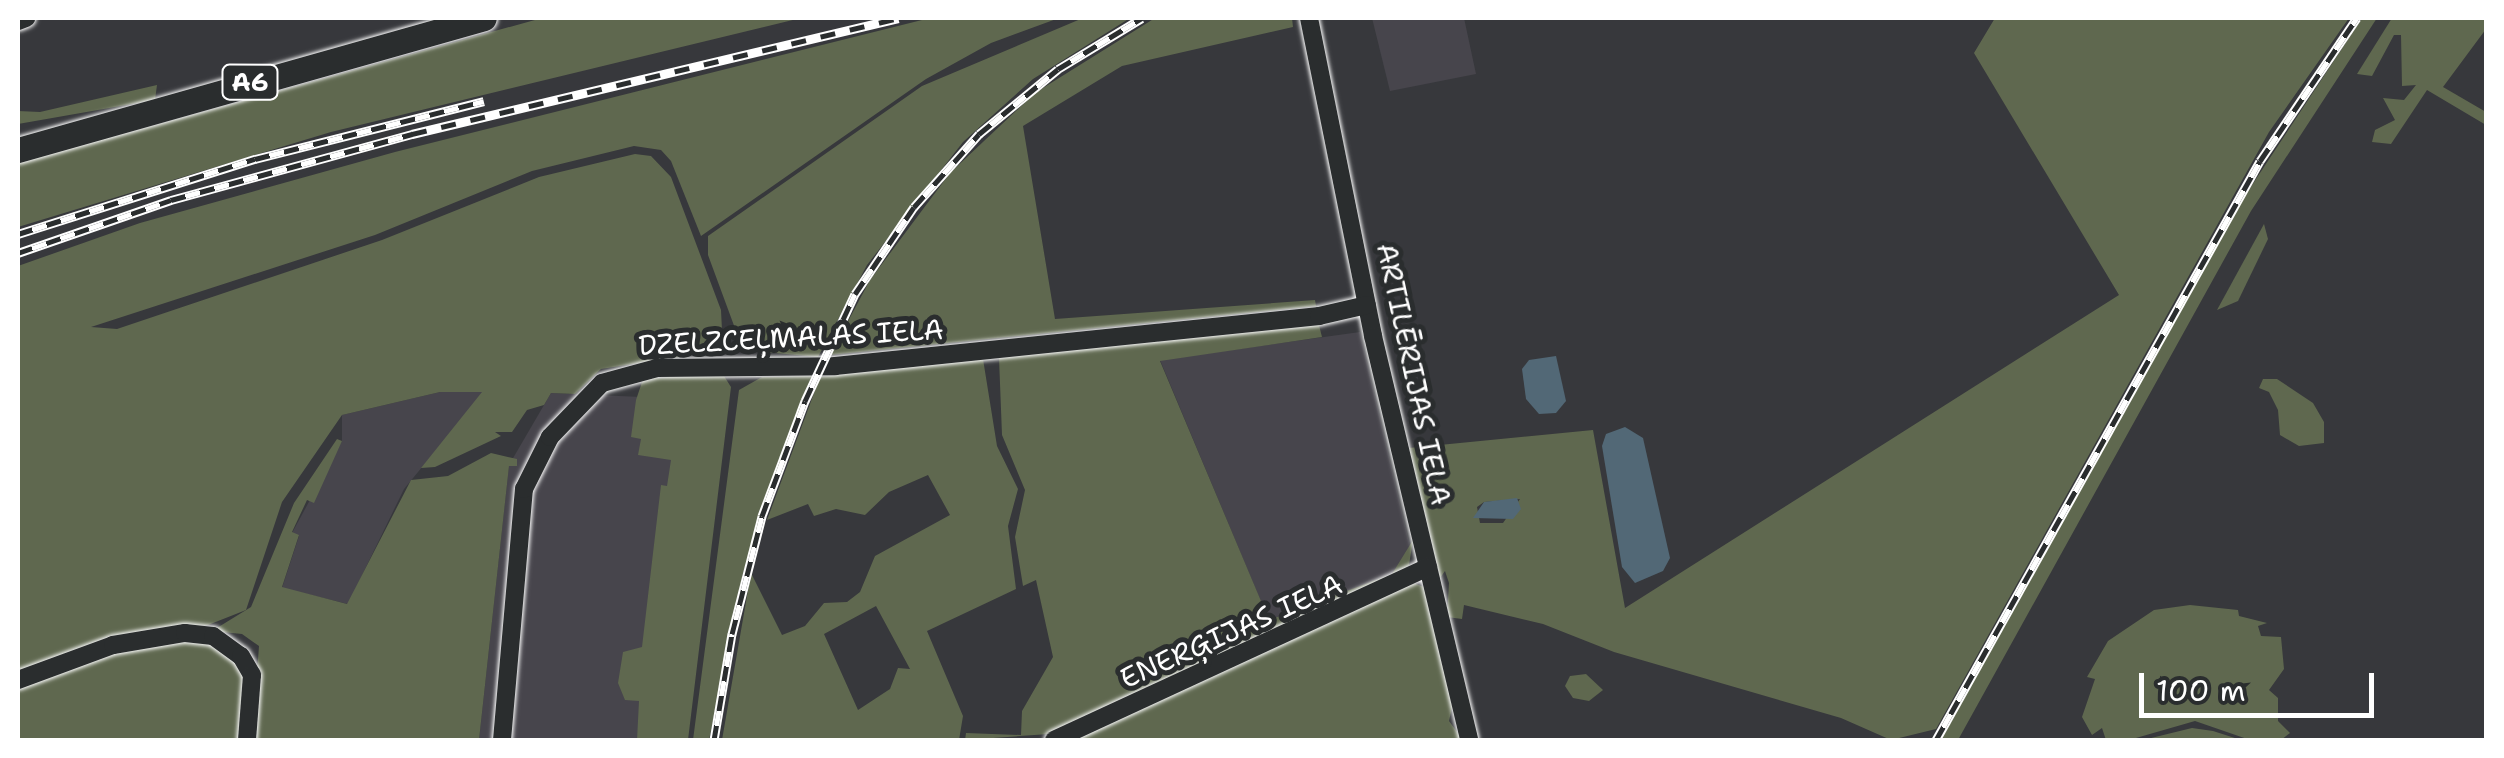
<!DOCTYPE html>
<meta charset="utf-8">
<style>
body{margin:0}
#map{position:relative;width:2504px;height:758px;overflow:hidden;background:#37383c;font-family:"Shantell Sans",sans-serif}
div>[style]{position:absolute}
.built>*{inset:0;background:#47454c}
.green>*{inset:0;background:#5f684f}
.water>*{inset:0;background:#526876}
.roads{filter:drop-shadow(0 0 2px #fff) drop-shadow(0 0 2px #fff)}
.minor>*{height:18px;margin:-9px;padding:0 9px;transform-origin:9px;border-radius:9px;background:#2a2d2e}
.highway>*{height:25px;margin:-12.5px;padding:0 12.5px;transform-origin:12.5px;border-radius:12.5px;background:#2a2d2e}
.rail>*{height:9px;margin-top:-4.5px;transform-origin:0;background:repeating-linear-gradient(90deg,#2a2d2e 0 15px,#fff 0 30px);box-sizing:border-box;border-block:2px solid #fff}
span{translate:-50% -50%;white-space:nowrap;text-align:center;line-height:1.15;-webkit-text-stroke:10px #2a2d2e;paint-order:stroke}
.shield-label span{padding:2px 8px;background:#2a2d2e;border:2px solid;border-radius:8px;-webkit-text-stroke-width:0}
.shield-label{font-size:25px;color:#fff;font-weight:700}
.street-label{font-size:28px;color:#fff}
.frame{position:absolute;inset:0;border:20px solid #fff;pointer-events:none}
.scale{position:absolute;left:2139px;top:673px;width:235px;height:45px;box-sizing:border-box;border:5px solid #fff;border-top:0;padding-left:12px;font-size:30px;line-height:35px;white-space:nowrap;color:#fff;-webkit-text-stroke:8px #2a2d2e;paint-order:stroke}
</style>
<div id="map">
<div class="built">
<i style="clip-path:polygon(1372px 18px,1464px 18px,1476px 74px,1390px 91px)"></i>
<i style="clip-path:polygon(1360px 332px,1411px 551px,1392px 574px,1269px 621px,1160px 360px)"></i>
<i style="clip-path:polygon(440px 392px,484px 392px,404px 489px,348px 604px,282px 588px,299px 536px,292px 533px,342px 441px,342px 415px)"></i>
<i style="clip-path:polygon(551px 393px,710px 400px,669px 740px,479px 740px,509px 465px)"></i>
</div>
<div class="green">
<i style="clip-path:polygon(542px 18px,801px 18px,331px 132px,18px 227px,18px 163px)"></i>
<i style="clip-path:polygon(930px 18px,1059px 18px,991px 43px,926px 79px,701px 236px,671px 161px,661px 150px,634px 146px,532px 171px,375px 235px,91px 327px,117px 329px,382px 240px,539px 177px,635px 154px,651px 156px,671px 177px,721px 310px,723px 350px,601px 369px,575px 394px,551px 393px,544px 405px,527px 410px,512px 432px,495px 432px,501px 436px,435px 467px,421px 468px,482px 392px,440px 392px,342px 415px,282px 502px,246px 610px,208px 625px,134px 636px,18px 675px,18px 266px,140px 223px,395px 152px)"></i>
<i style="clip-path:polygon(1083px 18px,1130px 18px,1033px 79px,963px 142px,867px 265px,818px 357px,743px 350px,708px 255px,708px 236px,922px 86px)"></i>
<i style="clip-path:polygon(1155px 18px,1292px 18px,1293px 27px,1122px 66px,1023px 126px,1055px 319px,1315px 300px,1316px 306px,830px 355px,870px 280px,950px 173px,1035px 93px)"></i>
<i style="clip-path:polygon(evenodd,1995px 18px,2349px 18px,2269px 132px,1936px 729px,1891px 740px,1841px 718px,1614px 652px,1543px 624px,1464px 605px,1462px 619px,1447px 617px,1449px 583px,1445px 571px,1440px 578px,1409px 448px,1593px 430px,1625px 608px,2119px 295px,1974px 53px,1995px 18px,1520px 499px,1503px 523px,1480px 523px,1477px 507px,1484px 502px,1520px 499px)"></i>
<i style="clip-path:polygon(2362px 18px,2377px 18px,2251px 211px,1958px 740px,1941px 740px,2231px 217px)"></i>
<i style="clip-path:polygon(2392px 18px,2486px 18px,2486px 29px,2443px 87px,2486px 112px,2486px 125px,2427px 90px,2391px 144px,2372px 142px,2375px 130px,2395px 120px,2383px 98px,2404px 100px,2416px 85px,2402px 86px,2401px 35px,2394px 35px,2372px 76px,2357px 74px)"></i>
<i style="clip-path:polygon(157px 85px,155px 100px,18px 124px,18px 111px,40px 112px)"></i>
<i style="clip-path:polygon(2264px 224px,2268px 239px,2238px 301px,2217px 310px)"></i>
<i style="clip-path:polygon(1319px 325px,1322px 337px,1160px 361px,1269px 620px,1392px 574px,1413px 540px,1409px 565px,1404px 570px,1049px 734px,965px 740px,966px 733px,1021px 735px,1022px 711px,1053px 657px,1036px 580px,1023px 586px,1015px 537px,1025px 490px,1002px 435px,999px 358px)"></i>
<i style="clip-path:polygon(evenodd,983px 359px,997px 446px,1018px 489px,1008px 526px,1016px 589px,927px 631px,963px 716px,959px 740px,722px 740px,751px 573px,782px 635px,805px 626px,824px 603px,847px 602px,860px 592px,875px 556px,950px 515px,928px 475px,889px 492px,865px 515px,836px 509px,814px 516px,808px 504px,767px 520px,820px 377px,983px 359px,876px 606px,910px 669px,898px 668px,890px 689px,858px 710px,824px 634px,876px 606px)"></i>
<i style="clip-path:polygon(710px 374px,724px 376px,731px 387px,688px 740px,637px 740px,639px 701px,625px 700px,618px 683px,623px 652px,642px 647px,661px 485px,667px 486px,671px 460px,638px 455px,641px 439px,631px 437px,636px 400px,643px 379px)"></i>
<i style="clip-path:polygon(812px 376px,743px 573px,709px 740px,693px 740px,739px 390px,762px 377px)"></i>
<i style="clip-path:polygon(2263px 379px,2277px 379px,2313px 403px,2324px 422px,2324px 443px,2299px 446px,2280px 435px,2278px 410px,2269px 392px,2259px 388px)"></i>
<i style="clip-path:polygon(337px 439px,342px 441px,314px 503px,307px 500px,292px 532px,299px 535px,282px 587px,347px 604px,411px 480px,448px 476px,491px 453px,517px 459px,517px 466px,509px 466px,479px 740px,252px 740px,259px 646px,242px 634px,212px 631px,251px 607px,294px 503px)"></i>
<i style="clip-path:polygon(1413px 583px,1424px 587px,1453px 703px,1449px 721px,1463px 740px,1067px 740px)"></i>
<i style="clip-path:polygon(2190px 605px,2238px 610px,2239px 616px,2267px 623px,2258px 626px,2261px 636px,2281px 637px,2284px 669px,2269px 690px,2278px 698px,2278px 721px,2290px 733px,2281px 740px,2250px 740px,2195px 721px,2129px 740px,2106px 740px,2102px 728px,2092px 735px,2082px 717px,2095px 679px,2087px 677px,2108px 641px,2154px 610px)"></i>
<i style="clip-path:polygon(209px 640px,234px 656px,247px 683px,240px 740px,18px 740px,18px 687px,140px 644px)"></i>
<i style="clip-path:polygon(1586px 674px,1603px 690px,1589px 701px,1573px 698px,1565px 686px,1570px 676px)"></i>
<i style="clip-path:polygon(2192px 728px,2213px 731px,2241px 740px,2143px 740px)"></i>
</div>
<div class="water">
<i style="clip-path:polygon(1556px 356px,1566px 401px,1556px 413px,1539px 414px,1526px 399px,1522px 369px,1529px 360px)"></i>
<i style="clip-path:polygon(1625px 427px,1643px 438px,1670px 558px,1663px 571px,1635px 583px,1622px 567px,1602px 446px,1606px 434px)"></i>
<i style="clip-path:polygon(1517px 498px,1521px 509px,1513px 519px,1473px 518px,1484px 502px)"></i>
</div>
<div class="roads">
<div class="minor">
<i style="left:1309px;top:18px;width:324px;rotate:78.6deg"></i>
<i style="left:1373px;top:336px;width:415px;rotate:76.6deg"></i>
<i style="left:18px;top:21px;width:9px;rotate:-21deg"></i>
<i style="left:18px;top:680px;width:101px;rotate:-20.2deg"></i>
<i style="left:113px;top:645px;width:73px;rotate:-9.5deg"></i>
<i style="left:185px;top:633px;width:28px;rotate:6deg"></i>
<i style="left:213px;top:636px;width:34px;rotate:36deg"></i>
<i style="left:241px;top:656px;width:22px;rotate:60deg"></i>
<i style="left:252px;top:675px;width:65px;rotate:94.4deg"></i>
<i style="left:502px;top:740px;width:252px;rotate:-85deg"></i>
<i style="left:524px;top:489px;width:58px;rotate:-63.4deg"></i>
<i style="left:550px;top:437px;width:75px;rotate:-46.1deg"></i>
<i style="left:602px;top:383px;width:57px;rotate:-15.3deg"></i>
<i style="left:657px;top:368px;width:178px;rotate:-0.6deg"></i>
<i style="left:835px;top:366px;width:487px;rotate:-5.9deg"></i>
<i style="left:1319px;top:316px;width:49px;rotate:-12.9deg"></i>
<i style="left:1054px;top:740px;width:412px;rotate:-24.8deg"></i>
</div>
<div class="highway">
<i style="left:18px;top:150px;width:484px;rotate:-15.8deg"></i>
</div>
</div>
<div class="rail">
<i style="left:18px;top:234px;width:249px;rotate:-17.6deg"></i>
<i style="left:255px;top:159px;width:236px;rotate:-14.2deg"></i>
<i style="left:18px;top:253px;width:162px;rotate:-19.1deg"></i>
<i style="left:171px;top:200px;width:250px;rotate:-15.3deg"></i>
<i style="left:412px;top:134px;width:500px;rotate:-13.4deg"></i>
<i style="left:714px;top:740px;width:108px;rotate:-80.4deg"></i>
<i style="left:732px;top:634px;width:122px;rotate:-75.7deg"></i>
<i style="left:762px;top:516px;width:123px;rotate:-69.5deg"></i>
<i style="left:805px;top:401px;width:118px;rotate:-65deg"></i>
<i style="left:855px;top:294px;width:105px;rotate:-55.9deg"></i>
<i style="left:914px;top:207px;width:98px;rotate:-48.3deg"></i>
<i style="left:979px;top:134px;width:102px;rotate:-39.4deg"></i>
<i style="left:1058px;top:69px;width:98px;rotate:-31.3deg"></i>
<i style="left:1936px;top:740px;width:663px;rotate:-60.77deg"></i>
<i style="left:2260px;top:161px;width:173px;rotate:-55.9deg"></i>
</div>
<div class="shield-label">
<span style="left:250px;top:82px">A6</span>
</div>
<div class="street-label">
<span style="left:791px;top:337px;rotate:-3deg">DZELZCEĻMALAS IELA</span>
<span style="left:1414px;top:374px;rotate:78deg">ARTILĒRIJAS IELA</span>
<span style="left:1231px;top:631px;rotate:-24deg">ENERĢIJAS IELA</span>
</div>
<div class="frame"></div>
<div class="scale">100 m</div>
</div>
